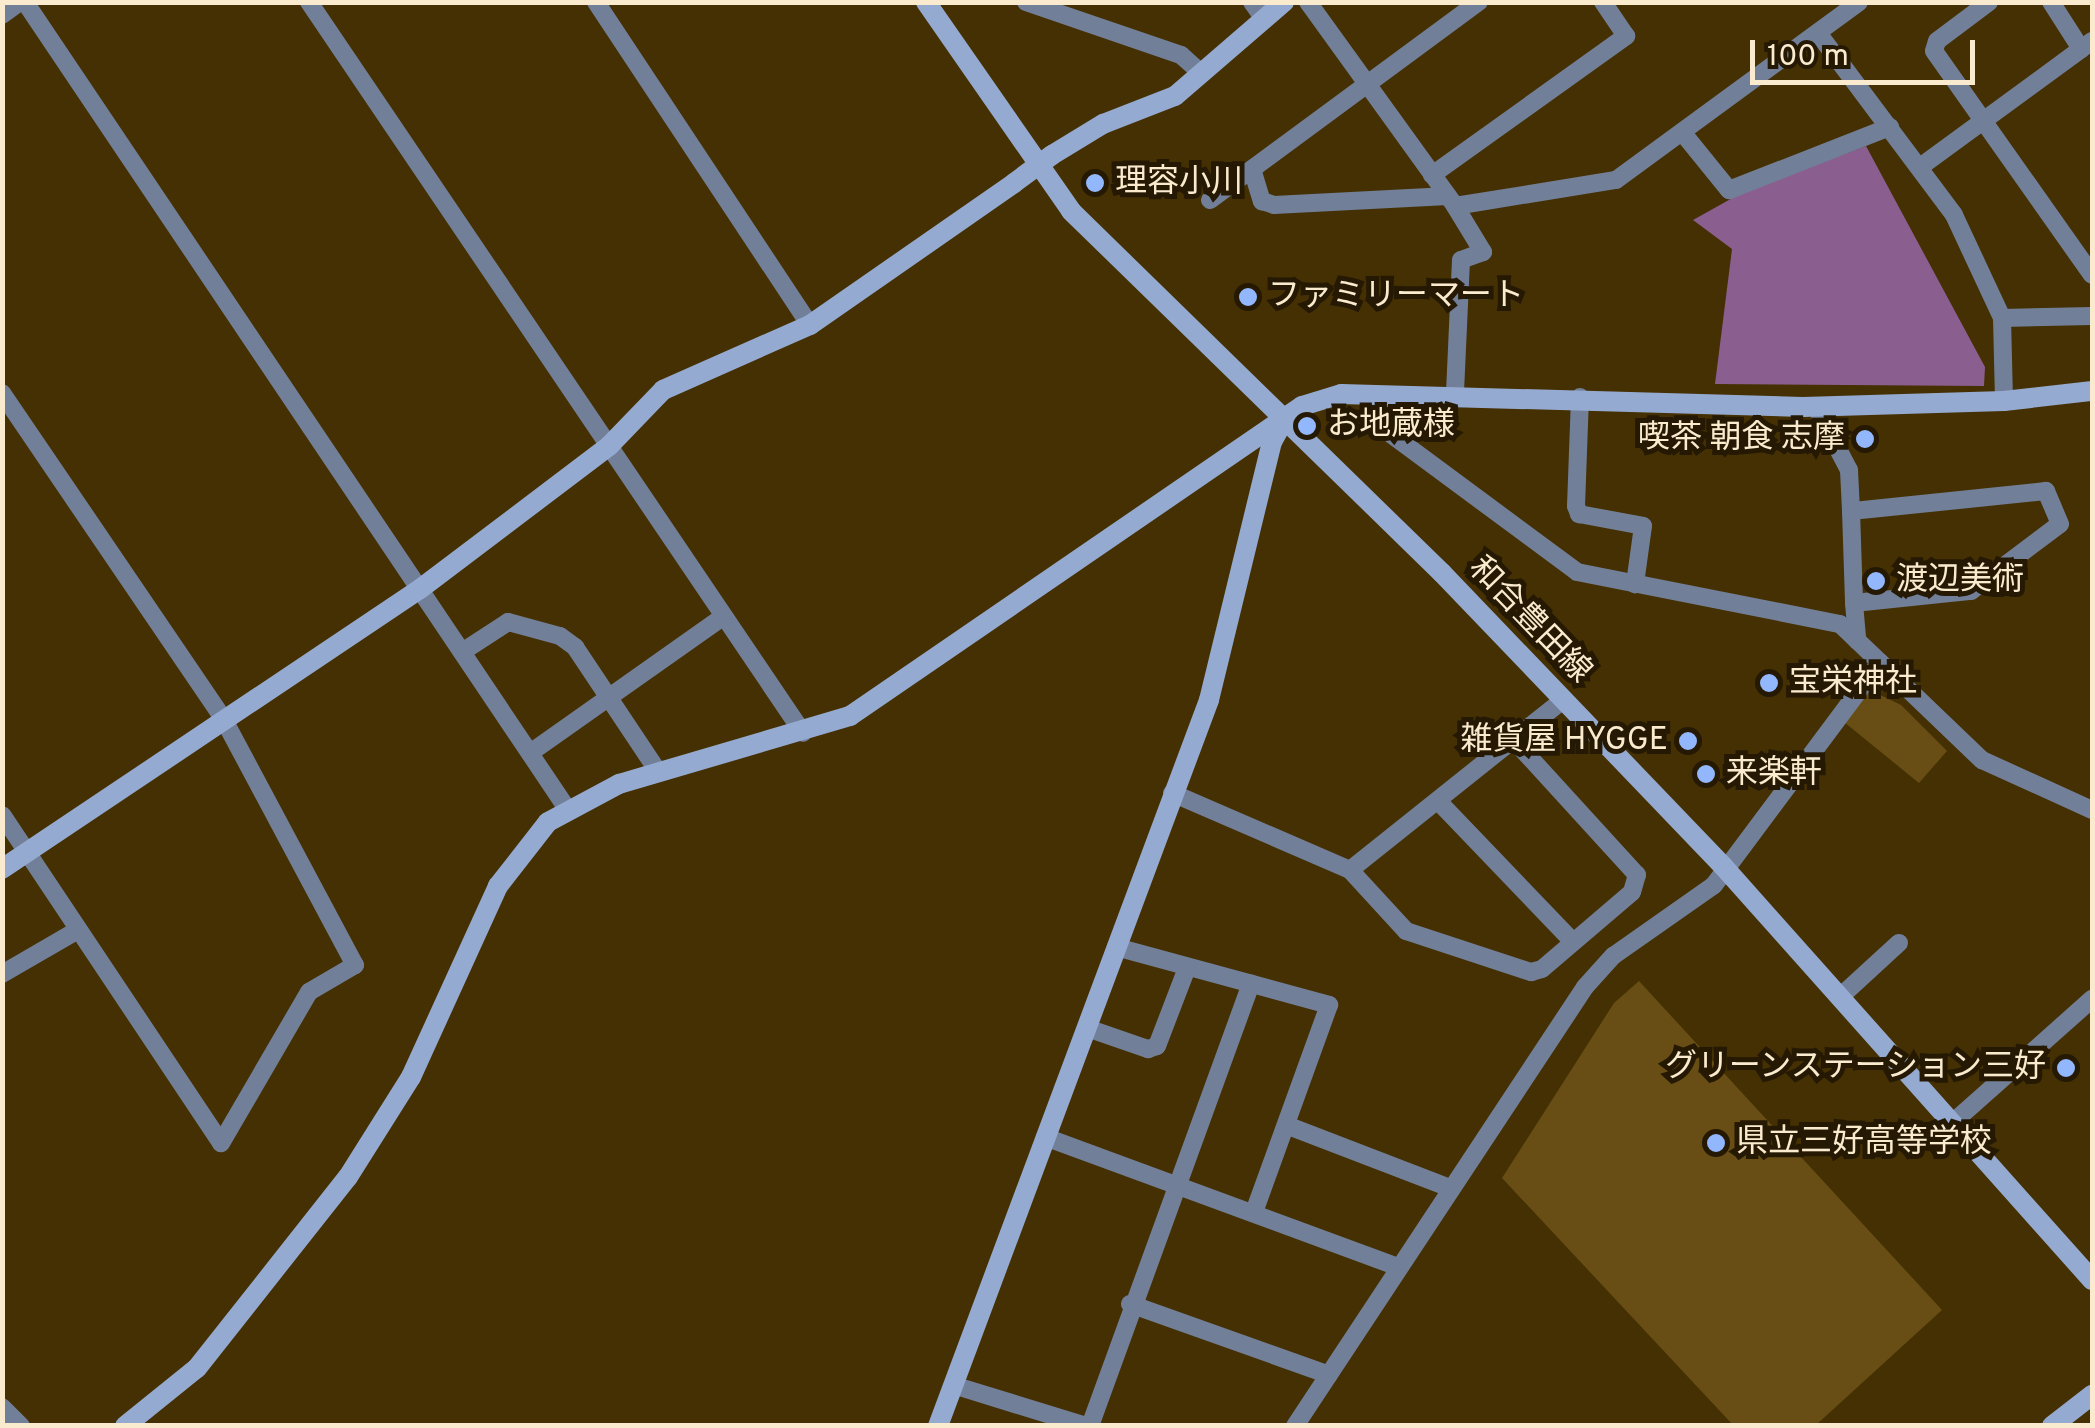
<!DOCTYPE html>
<meta charset="utf-8">
<style>
body{margin:0}
#map{position:relative;width:2095px;height:1428px;overflow:hidden;background:#443002;font-family:Overpass,"Noto Sans JP",sans-serif}
div>[style]{position:absolute}
.green>*{inset:0;background:#684e14}
.water>*{inset:0;background:#8b5e90}
.street>*{height:18px;margin:-9px;padding:0 9px;transform-origin:9px;border-radius:9px;background:#727f98}
.secondary>*{height:20px;margin:-10px;padding:0 10px;transform-origin:10px;border-radius:10px;background:#95aad1}
.secondary-bridge>*{height:20px;margin:-10px;padding:0 10px;transform-origin:10px;border-radius:10px;background:#95aad1}
.dots>*{width:28px;height:28px;translate:-50% -50%;box-sizing:border-box;border:5px solid #251903;border-radius:50%}
span{translate:-50% -50%;white-space:nowrap;text-align:center;line-height:1.15;-webkit-text-stroke:10px #251903;paint-order:stroke}
.poi-label{font-size:32px;color:#faebcf}
.left{translate:0 -50%;text-align:left}
.right{translate:-100% -50%;text-align:right}
.street-label{font-size:32px;color:#faebcf}
.frame{position:absolute;inset:0;border:5px solid #faebcf;pointer-events:none}
.scale{position:absolute;left:1750px;top:40px;width:225px;height:45px;box-sizing:border-box;border:5px solid #faebcf;border-top:0;padding-left:12px;font-size:30px;line-height:35px;white-space:nowrap;color:#faebcf;-webkit-text-stroke:8px #251903;paint-order:stroke}
</style>
<div id="map">
<div class="green">
<i style="clip-path:polygon(1870px 690px,1901px 705px,1947px 751px,1919px 783px,1844px 722px)"></i>
<i style="clip-path:polygon(1639px 981px,1942px 1310px,1816px 1425px,1733px 1425px,1502px 1178px,1614px 1003px)"></i>
</div>
<div class="water">
<i style="clip-path:polygon(1866px 146px,1985px 367px,1984px 386px,1715px 384px,1732px 249px,1693px 220px,1745px 191px)"></i>
</div>
<div class="street">
<i style="left:25px;top:2px;width:970px;rotate:56.1deg"></i>
<i style="left:309px;top:2px;width:882px;rotate:55.95deg"></i>
<i style="left:596px;top:2px;width:387px;rotate:56.5deg"></i>
<i style="left:1026px;top:2px;width:164px;rotate:18.9deg"></i>
<i style="left:1181px;top:55px;width:28px;rotate:42deg"></i>
<i style="left:1252px;top:2px;width:19px;rotate:55deg"></i>
<i style="left:1308px;top:2px;width:251px;rotate:54.2deg"></i>
<i style="left:1455px;top:206px;width:163px;rotate:-9.2deg"></i>
<i style="left:1616px;top:180px;width:301px;rotate:-36.2deg"></i>
<i style="left:1989px;top:2px;width:65px;rotate:143.1deg"></i>
<i style="left:1937px;top:41px;width:10px;rotate:107deg"></i>
<i style="left:1934px;top:51px;width:274px;rotate:54.8deg"></i>
<i style="left:2051px;top:2px;width:56px;rotate:57.4deg"></i>
<i style="left:2081px;top:49px;width:14px;rotate:-36deg"></i>
<i style="left:2px;top:15px;width:22px;rotate:-36deg"></i>
<i style="left:1818px;top:33px;width:227px;rotate:53.2deg"></i>
<i style="left:1954px;top:215px;width:114px;rotate:65deg"></i>
<i style="left:2002px;top:318px;width:83px;rotate:88.6deg"></i>
<i style="left:1682px;top:132px;width:75px;rotate:51deg"></i>
<i style="left:1729px;top:190px;width:173px;rotate:-21.4deg"></i>
<i style="left:1920px;top:167px;width:200px;rotate:-36.2deg"></i>
<i style="left:1252px;top:169px;width:34px;rotate:73deg"></i>
<i style="left:1262px;top:201px;width:13px;rotate:18deg"></i>
<i style="left:1274px;top:205px;width:174px;rotate:-3deg"></i>
<i style="left:1432px;top:175px;width:239px;rotate:-35.6deg"></i>
<i style="left:1626px;top:36px;width:41px;rotate:-124.1deg"></i>
<i style="left:1210px;top:200px;width:334px;rotate:-36.4deg"></i>
<i style="left:1455px;top:206px;width:54px;rotate:58.7deg"></i>
<i style="left:1483px;top:252px;width:23px;rotate:160deg"></i>
<i style="left:1461px;top:260px;width:134px;rotate:92.6deg"></i>
<i style="left:2002px;top:318px;width:90px;rotate:-1.3deg"></i>
<i style="left:2px;top:393px;width:395px;rotate:55.8deg"></i>
<i style="left:224px;top:720px;width:278px;rotate:61.9deg"></i>
<i style="left:355px;top:965px;width:53px;rotate:149.6deg"></i>
<i style="left:309px;top:992px;width:175px;rotate:120.2deg"></i>
<i style="left:221px;top:1143px;width:394px;rotate:-123.7deg"></i>
<i style="left:1381px;top:397px;width:36px;rotate:79deg"></i>
<i style="left:1388px;top:432px;width:235px;rotate:36.5deg"></i>
<i style="left:1577px;top:572px;width:268px;rotate:11.2deg"></i>
<i style="left:1840px;top:624px;width:197px;rotate:43.8deg"></i>
<i style="left:1982px;top:760px;width:121px;rotate:24.4deg"></i>
<i style="left:1580px;top:397px;width:109px;rotate:92.1deg"></i>
<i style="left:1576px;top:506px;width:9px;rotate:69deg"></i>
<i style="left:1579px;top:514px;width:65px;rotate:10.6deg"></i>
<i style="left:1643px;top:526px;width:59px;rotate:97.9deg"></i>
<i style="left:1816px;top:407px;width:71px;rotate:62.4deg"></i>
<i style="left:1849px;top:470px;width:41px;rotate:87.2deg"></i>
<i style="left:1854px;top:603px;width:118px;rotate:-5.9deg"></i>
<i style="left:1971px;top:591px;width:111px;rotate:-37deg"></i>
<i style="left:2060px;top:524px;width:36px;rotate:-113deg"></i>
<i style="left:2046px;top:491px;width:196px;rotate:174.1deg"></i>
<i style="left:1851px;top:511px;width:92px;rotate:88.1deg"></i>
<i style="left:1854px;top:603px;width:38px;rotate:85deg"></i>
<i style="left:462px;top:652px;width:55px;rotate:-33.1deg"></i>
<i style="left:508px;top:622px;width:54px;rotate:15.1deg"></i>
<i style="left:560px;top:636px;width:19px;rotate:36deg"></i>
<i style="left:575px;top:647px;width:151px;rotate:56.3deg"></i>
<i style="left:530px;top:753px;width:236px;rotate:-35.2deg"></i>
<i style="left:1172px;top:793px;width:194px;rotate:23.4deg"></i>
<i style="left:1350px;top:870px;width:273px;rotate:-38.6deg"></i>
<i style="left:1438px;top:801px;width:195px;rotate:46.2deg"></i>
<i style="left:1350px;top:870px;width:83px;rotate:47.4deg"></i>
<i style="left:1406px;top:931px;width:132px;rotate:18.2deg"></i>
<i style="left:1531px;top:972px;width:11px;rotate:-15deg"></i>
<i style="left:1542px;top:969px;width:118px;rotate:-40.5deg"></i>
<i style="left:1632px;top:892px;width:18px;rotate:-74deg"></i>
<i style="left:1637px;top:875px;width:184px;rotate:-132.4deg"></i>
<i style="left:1116px;top:947px;width:221px;rotate:15.2deg"></i>
<i style="left:1329px;top:1005px;width:220px;rotate:109.9deg"></i>
<i style="left:2px;top:974px;width:88px;rotate:-30.1deg"></i>
<i style="left:1840px;top:997px;width:80px;rotate:-42.5deg"></i>
<i style="left:1087px;top:1028px;width:65px;rotate:19deg"></i>
<i style="left:1148px;top:1049px;width:9px;rotate:-18deg"></i>
<i style="left:1157px;top:1046px;width:84px;rotate:-69deg"></i>
<i style="left:1286px;top:1125px;width:176px;rotate:21deg"></i>
<i style="left:1950px;top:1125px;width:190px;rotate:-41.6deg"></i>
<i style="left:1045px;top:1137px;width:376px;rotate:20.2deg"></i>
<i style="left:1130px;top:1304px;width:211px;rotate:19.6deg"></i>
<i style="left:953px;top:1385px;width:139px;rotate:17.1deg"></i>
<i style="left:2px;top:1407px;width:27px;rotate:45deg"></i>
<i style="left:1090px;top:1426px;width:471px;rotate:-70deg"></i>
<i style="left:1295px;top:1426px;width:526px;rotate:-56.55deg"></i>
<i style="left:1585px;top:987px;width:42px;rotate:-47.9deg"></i>
<i style="left:1613px;top:956px;width:123px;rotate:-35.1deg"></i>
<i style="left:1714px;top:885px;width:278px;rotate:-53.3deg"></i>
</div>
<div class="secondary">
<i style="left:926px;top:2px;width:254px;rotate:55.2deg"></i>
<i style="left:1071px;top:211px;width:518px;rotate:44.3deg"></i>
<i style="left:1442px;top:573px;width:406px;rotate:46.2deg"></i>
<i style="left:1723px;top:866px;width:555px;rotate:48.29deg"></i>
<i style="left:1052px;top:155px;width:60px;rotate:-31.3deg"></i>
<i style="left:1103px;top:124px;width:77px;rotate:-21.3deg"></i>
<i style="left:1175px;top:96px;width:144px;rotate:-40.8deg"></i>
<i style="left:2px;top:869px;width:503px;rotate:-33.82deg"></i>
<i style="left:420px;top:589px;width:237px;rotate:-37.1deg"></i>
<i style="left:609px;top:446px;width:78px;rotate:-46deg"></i>
<i style="left:663px;top:390px;width:161px;rotate:-23.9deg"></i>
<i style="left:810px;top:325px;width:249px;rotate:-34.8deg"></i>
<i style="left:125px;top:1426px;width:92px;rotate:-38.9deg"></i>
<i style="left:197px;top:1368px;width:243px;rotate:-51.7deg"></i>
<i style="left:348px;top:1177px;width:118px;rotate:-57.8deg"></i>
<i style="left:411px;top:1077px;width:210px;rotate:-65.5deg"></i>
<i style="left:498px;top:886px;width:81px;rotate:-52deg"></i>
<i style="left:548px;top:822px;width:81px;rotate:-28.2deg"></i>
<i style="left:619px;top:784px;width:241px;rotate:-16.4deg"></i>
<i style="left:850px;top:716px;width:548px;rotate:-34.44deg"></i>
<i style="left:1302px;top:406px;width:41px;rotate:-17.1deg"></i>
<i style="left:1341px;top:394px;width:462px;rotate:1.6deg"></i>
<i style="left:1803px;top:407px;width:201px;rotate:-1.7deg"></i>
<i style="left:2004px;top:401px;width:89px;rotate:-6.5deg"></i>
<i style="left:938px;top:1426px;width:775px;rotate:-69.53deg"></i>
<i style="left:1209px;top:700px;width:266px;rotate:-76.3deg"></i>
<i style="left:1272px;top:442px;width:26px;rotate:-61deg"></i>
<i style="left:2052px;top:1426px;width:51px;rotate:-37.8deg"></i>
</div>
<div class="secondary-bridge">
<i style="left:1014px;top:183px;width:47px;rotate:-36.4deg"></i>
</div>
<div class="dots">
<i style="left:1095px;top:183px;background:#93b7fd"></i>
<i style="left:1248px;top:297px;background:#93b7fd"></i>
<i style="left:1307px;top:426px;background:#93b7fd"></i>
<i style="left:1865px;top:439px;background:#93b7fd"></i>
<i style="left:1876px;top:581px;background:#93b7fd"></i>
<i style="left:1769px;top:683px;background:#93b7fd"></i>
<i style="left:1688px;top:741px;background:#93b7fd"></i>
<i style="left:1706px;top:774px;background:#93b7fd"></i>
<i style="left:2066px;top:1068px;background:#93b7fd"></i>
<i style="left:1716px;top:1143px;background:#93b7fd"></i>
</div>
<div class="poi-label">
<span class="left" style="left:1115px;top:183px">理容小川</span>
<span class="left" style="left:1268px;top:297px">ファミリーマート</span>
<span class="left" style="left:1327px;top:426px">お地蔵様</span>
<span class="right" style="left:1845px;top:439px">喫茶 朝食 志摩</span>
<span class="left" style="left:1896px;top:581px">渡辺美術</span>
<span class="left" style="left:1789px;top:683px">宝栄神社</span>
<span class="right" style="left:1668px;top:741px">雑貨屋 HYGGE</span>
<span class="left" style="left:1726px;top:774px">来楽軒</span>
<span class="right" style="left:2046px;top:1068px">グリーンステーション三好</span>
<span class="left" style="left:1736px;top:1143px">県立三好高等学校</span>
</div>
<div class="street-label">
<span style="left:1529px;top:621px;rotate:46deg">和合豊田線</span>
</div>
<div class="frame"></div>
<div class="scale">100 m</div>
</div>
